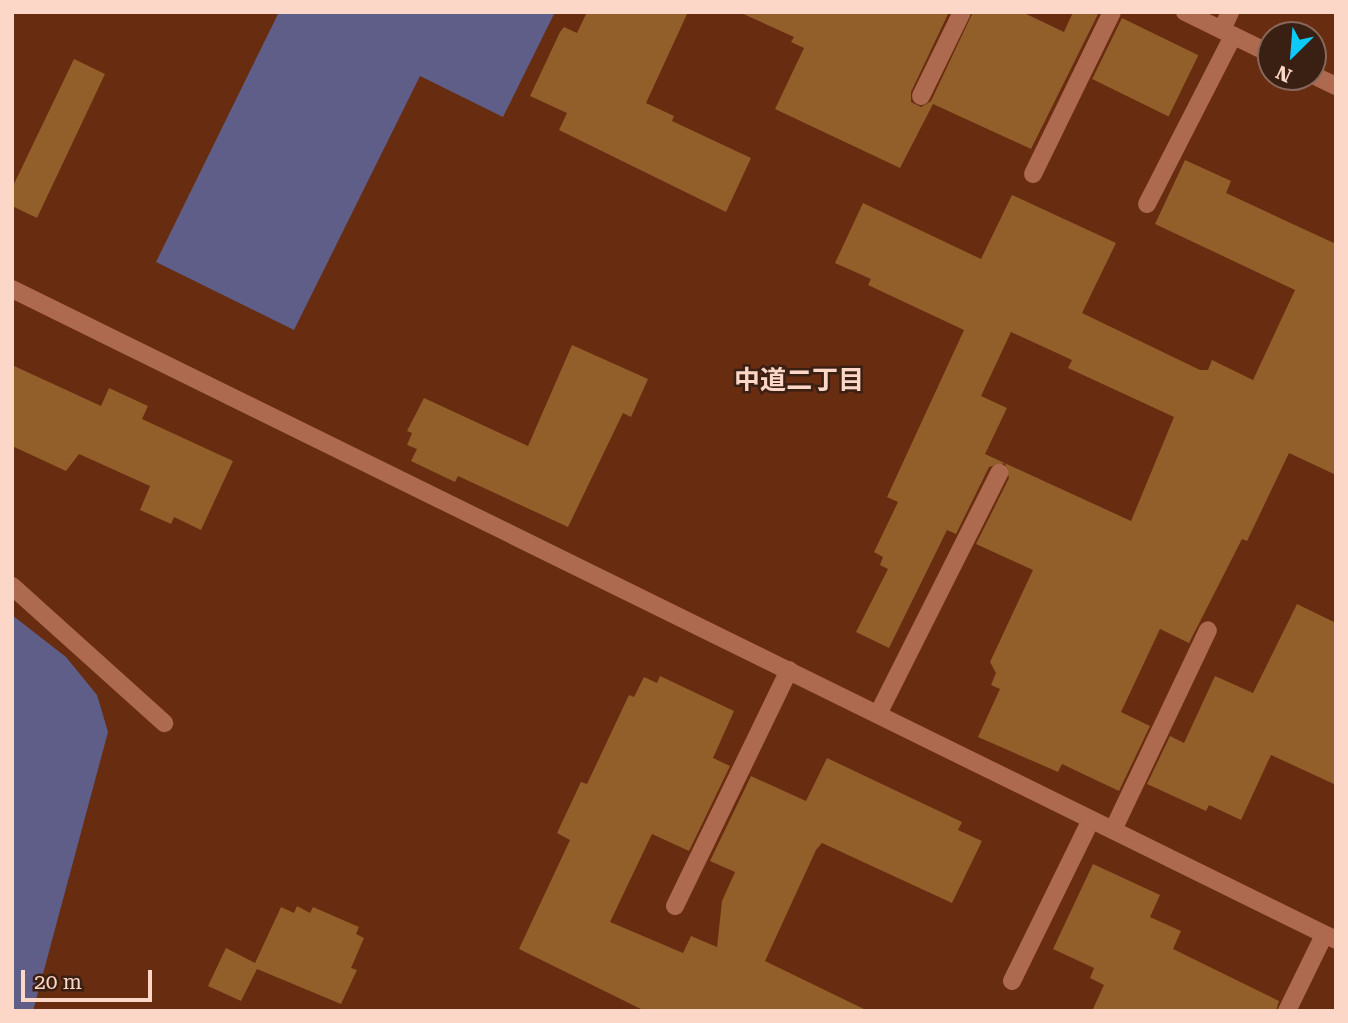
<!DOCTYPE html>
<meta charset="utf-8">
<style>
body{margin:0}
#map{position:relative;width:1348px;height:1023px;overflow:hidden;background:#682c10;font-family:"Roboto Serif","Noto Sans JP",serif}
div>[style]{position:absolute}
.green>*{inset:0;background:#5e5e88}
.building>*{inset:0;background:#925e2a;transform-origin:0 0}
.lane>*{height:18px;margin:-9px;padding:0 9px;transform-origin:9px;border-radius:9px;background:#ad6a4e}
.street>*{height:18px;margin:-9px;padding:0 9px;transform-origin:9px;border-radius:9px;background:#ad6a4e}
span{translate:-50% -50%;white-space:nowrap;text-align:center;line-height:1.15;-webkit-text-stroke:5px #3a1f13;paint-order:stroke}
.neighbourhood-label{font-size:26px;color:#fcd6c6;font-weight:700}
.frame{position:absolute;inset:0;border:14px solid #fcd6c6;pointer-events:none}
.north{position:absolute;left:1257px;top:21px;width:70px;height:70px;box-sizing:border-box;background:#3a1f13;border:2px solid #88685b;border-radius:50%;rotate:205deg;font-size:19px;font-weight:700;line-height:28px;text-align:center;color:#fcd6c6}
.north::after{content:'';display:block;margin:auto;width:24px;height:32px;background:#0ccafa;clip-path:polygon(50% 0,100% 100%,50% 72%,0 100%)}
.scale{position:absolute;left:21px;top:970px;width:131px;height:32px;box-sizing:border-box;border:4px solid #fcd6c6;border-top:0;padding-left:9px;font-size:21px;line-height:24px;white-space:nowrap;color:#fcd6c6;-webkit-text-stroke:5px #3a1f13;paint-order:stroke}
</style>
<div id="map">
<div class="green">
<i style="clip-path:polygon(279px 12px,555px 12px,503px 117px,420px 76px,294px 330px,156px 262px)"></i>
<i style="clip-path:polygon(12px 615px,66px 657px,97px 695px,108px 732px,33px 1011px,12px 1011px)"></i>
</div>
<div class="building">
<i style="clip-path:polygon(587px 12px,688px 12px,646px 103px,674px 116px,672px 121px,751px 158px,726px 212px,559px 130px,567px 113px,530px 96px,560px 32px,564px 27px,577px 33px)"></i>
<i style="clip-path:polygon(739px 12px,949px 12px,911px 92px,911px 102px,921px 107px,931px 101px,973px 12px,1022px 12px,1064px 32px,1073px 12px,1099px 12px,1031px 149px,933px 104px,900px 168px,775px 109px,804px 48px,791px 42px,794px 37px)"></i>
<i style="left:1122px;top:18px;width:85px;height:68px;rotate:26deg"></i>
<i style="clip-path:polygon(74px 59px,105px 74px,37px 218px,12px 206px,12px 188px)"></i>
<i style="clip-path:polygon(evenodd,1185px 160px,1231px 181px,1226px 193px,1336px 244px,1336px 475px,1289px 453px,1247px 541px,1242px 539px,1189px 643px,1160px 629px,1121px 712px,1150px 726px,1119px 791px,1062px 764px,1058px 772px,978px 737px,1000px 689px,991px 685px,996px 673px,990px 662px,1033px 570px,976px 544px,1009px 478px,1005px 463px,989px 467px,956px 534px,947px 530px,889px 648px,856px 632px,888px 569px,880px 565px,883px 557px,874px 552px,898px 502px,887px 497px,964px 330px,868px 285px,871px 279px,835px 263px,863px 203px,981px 259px,1012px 195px,1116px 243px,1082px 313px,1200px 370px,1208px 370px,1212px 360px,1253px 380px,1295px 290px,1155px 224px,1185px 160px,1011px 332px,1072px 360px,1068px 368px,1174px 417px,1131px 521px,985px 454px,1007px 408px,981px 396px,1011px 332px)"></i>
<i style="clip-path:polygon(572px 345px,648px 379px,631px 417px,623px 413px,568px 527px,458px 476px,455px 482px,411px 461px,417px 449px,407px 445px,412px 433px,407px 431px,424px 398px,528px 446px)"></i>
<i style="clip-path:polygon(12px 365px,101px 406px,109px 388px,148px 406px,142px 419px,233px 461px,201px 530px,174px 517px,171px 524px,140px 510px,150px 486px,79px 454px,66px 471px,12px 446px)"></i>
<i style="clip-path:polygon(1297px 604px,1336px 623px,1336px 785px,1271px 755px,1241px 820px,1209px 805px,1206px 811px,1147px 784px,1170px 736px,1184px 743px,1215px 676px,1253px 693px)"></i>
<i style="clip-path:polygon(660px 676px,734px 711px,713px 758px,730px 766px,689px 851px,652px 834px,610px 922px,683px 953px,691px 936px,717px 947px,722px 901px,735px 872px,710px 861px,751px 776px,806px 801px,827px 758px,962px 822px,958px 830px,982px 841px,952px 903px,822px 843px,816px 850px,765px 961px,868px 1011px,645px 1011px,519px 949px,570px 840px,557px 833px,581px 782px,587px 784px,629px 695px,634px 697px,644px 677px,657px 683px)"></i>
<i style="clip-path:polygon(1093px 864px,1160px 895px,1150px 917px,1181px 931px,1173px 949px,1279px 1001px,1276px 1011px,1092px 1011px,1104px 985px,1090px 978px,1094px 968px,1053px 949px)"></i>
<i style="clip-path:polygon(297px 906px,310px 913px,313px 907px,359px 927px,356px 934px,364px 938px,351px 968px,357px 970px,341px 1004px,257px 969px,241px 1001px,208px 986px,226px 948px,255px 963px,281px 907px,294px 913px)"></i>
</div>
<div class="lane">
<i style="left:12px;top:586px;width:205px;rotate:42deg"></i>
</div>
<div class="street">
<i style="left:1185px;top:12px;width:96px;rotate:26deg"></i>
<i style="left:1222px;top:30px;width:20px;rotate:-66deg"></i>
<i style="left:1313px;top:75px;width:25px;rotate:26deg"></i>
<i style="left:921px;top:96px;width:93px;rotate:-64deg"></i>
<i style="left:1033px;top:174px;width:180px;rotate:-64deg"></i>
<i style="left:1147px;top:204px;width:189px;rotate:-62.9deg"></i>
<i style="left:12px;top:289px;width:1475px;rotate:26.18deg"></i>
<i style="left:878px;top:714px;width:270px;rotate:-63.3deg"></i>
<i style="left:1113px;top:830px;width:221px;rotate:-64.6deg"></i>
<i style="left:675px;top:906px;width:262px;rotate:-64.2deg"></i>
<i style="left:1012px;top:981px;width:179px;rotate:-63.9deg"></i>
<i style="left:1287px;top:1011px;width:85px;rotate:-64deg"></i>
</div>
<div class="neighbourhood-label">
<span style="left:799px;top:381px">中道二丁目</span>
</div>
<div class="frame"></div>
<div class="north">N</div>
<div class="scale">20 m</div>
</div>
